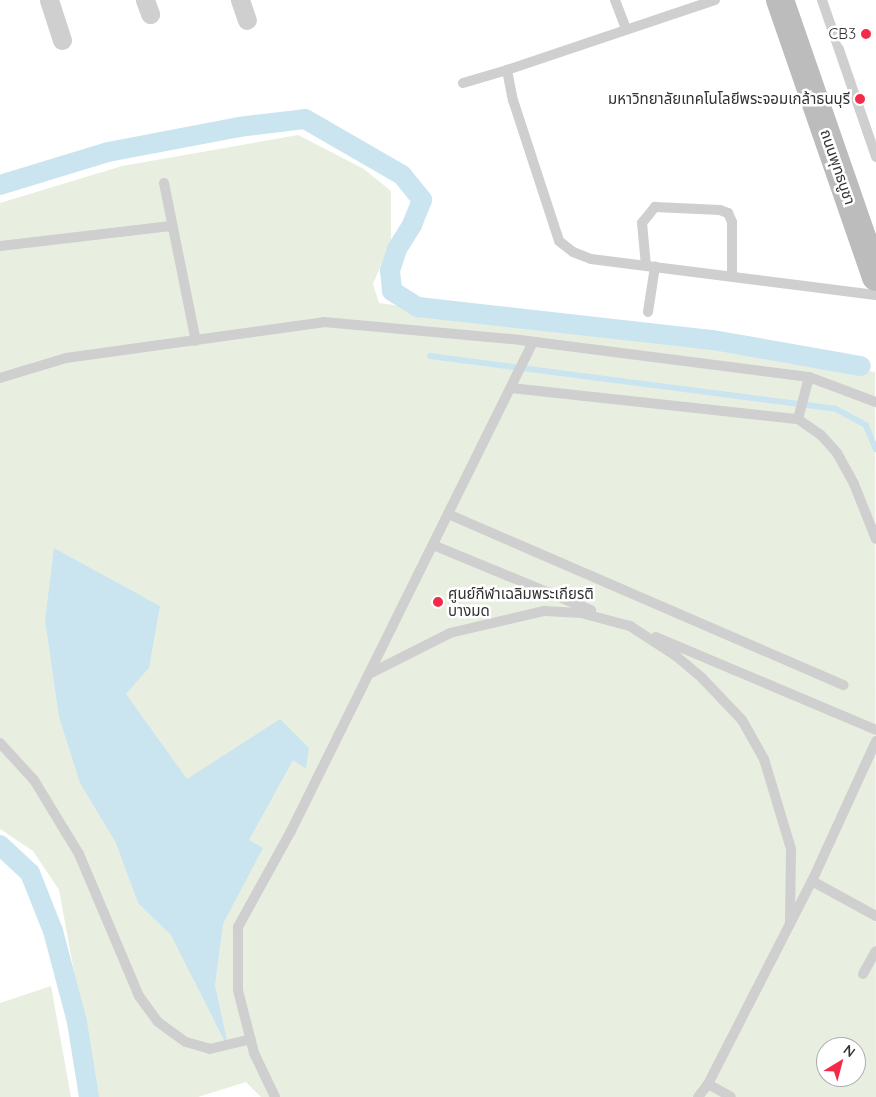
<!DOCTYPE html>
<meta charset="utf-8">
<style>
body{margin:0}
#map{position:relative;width:876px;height:1097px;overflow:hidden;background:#fff;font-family:Quicksand,"Noto Sans Thai",sans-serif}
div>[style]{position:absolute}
.green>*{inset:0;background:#e9efe0}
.water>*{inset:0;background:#cbe5f0}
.stream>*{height:5.5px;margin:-2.75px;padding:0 2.75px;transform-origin:2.75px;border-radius:2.75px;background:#cbe5f0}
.canal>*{height:20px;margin:-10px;padding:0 10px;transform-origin:10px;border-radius:10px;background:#cbe5f0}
.service>*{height:10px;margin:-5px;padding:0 5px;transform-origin:5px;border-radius:5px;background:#cfcfcf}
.minor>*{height:19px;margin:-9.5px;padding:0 9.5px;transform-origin:9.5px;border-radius:9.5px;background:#cfcfcf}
.secondary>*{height:28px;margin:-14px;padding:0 14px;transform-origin:14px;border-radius:14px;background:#bcbcbc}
.dots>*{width:14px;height:14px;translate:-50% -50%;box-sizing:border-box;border:2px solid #fff;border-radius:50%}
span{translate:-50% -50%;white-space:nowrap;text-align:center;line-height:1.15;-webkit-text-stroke:5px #fff;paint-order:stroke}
.poi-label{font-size:15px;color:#323232}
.right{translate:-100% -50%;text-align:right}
.left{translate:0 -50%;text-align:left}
.street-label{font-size:15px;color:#323232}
.north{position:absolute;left:816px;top:1037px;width:50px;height:50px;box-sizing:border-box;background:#fff;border:1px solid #adadad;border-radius:50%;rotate:37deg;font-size:14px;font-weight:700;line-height:20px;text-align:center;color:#323232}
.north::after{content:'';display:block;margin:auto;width:18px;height:22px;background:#f32a4a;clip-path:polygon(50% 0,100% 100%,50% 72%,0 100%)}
</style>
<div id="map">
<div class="green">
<i style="clip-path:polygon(evenodd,298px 135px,364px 169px,391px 191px,391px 242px,373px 284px,379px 303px,875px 372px,876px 1097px,261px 1097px,246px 1082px,198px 1097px,97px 1097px,59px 890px,33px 851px,0 829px,0 203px,122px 166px,298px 135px,826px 1047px,856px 1047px,856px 1077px,826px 1077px,826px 1047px)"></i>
<i style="clip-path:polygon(51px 986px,71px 1097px,0 1097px,0 1003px)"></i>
</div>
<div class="water">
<i style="clip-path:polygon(54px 548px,160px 606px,149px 668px,126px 694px,187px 779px,280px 719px,309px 748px,306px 769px,293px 760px,249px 840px,263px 848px,223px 924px,215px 985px,229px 1050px,171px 935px,138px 903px,116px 843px,80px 783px,59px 717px,45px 620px)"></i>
</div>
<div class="stream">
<i style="left:430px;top:356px;width:409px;rotate:7.4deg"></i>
<i style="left:836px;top:409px;width:34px;rotate:28deg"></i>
<i style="left:866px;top:425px;width:26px;rotate:67deg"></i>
</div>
<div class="canal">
<i style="left:0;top:185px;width:113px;rotate:-17deg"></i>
<i style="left:108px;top:152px;width:133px;rotate:-10.8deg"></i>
<i style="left:239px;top:127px;width:66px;rotate:-6.9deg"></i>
<i style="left:305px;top:119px;width:112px;rotate:30deg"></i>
<i style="left:402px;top:175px;width:32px;rotate:51deg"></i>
<i style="left:422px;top:200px;width:27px;rotate:112deg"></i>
<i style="left:412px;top:225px;width:28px;rotate:122deg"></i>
<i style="left:397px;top:249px;width:23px;rotate:108deg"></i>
<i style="left:390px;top:271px;width:20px;rotate:84deg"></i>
<i style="left:392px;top:291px;width:31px;rotate:32deg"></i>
<i style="left:418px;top:307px;width:297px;rotate:6.4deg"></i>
<i style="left:713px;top:340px;width:150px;rotate:10deg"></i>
<i style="left:0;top:845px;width:41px;rotate:43deg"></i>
<i style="left:30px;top:873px;width:62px;rotate:68.4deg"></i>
<i style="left:53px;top:931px;width:94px;rotate:75.2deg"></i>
<i style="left:77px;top:1022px;width:76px;rotate:80.9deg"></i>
</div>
<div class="service">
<i style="left:615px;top:0;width:31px;rotate:69deg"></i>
<i style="left:715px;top:0;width:219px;rotate:161.4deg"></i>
<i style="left:507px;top:70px;width:31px;rotate:79deg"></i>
<i style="left:513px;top:100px;width:148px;rotate:71.9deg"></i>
<i style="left:559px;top:241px;width:18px;rotate:38deg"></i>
<i style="left:573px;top:252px;width:19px;rotate:21deg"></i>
<i style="left:591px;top:259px;width:287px;rotate:7.2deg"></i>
<i style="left:822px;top:0;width:166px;rotate:71deg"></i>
<i style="left:463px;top:83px;width:46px;rotate:-16.5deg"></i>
<i style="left:164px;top:183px;width:161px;rotate:78.6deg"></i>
<i style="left:0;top:246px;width:172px;rotate:-6.7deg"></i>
<i style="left:646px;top:266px;width:43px;rotate:-95.3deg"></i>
<i style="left:642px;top:223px;width:21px;rotate:-51deg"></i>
<i style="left:655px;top:207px;width:65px;rotate:2.6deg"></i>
<i style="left:720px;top:210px;width:9px;rotate:21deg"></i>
<i style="left:728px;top:213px;width:10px;rotate:66deg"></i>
<i style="left:732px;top:222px;width:54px;rotate:90deg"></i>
<i style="left:648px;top:312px;width:46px;rotate:-81.2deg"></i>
<i style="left:0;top:378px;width:69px;rotate:-16.9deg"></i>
<i style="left:66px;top:358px;width:260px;rotate:-7.9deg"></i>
<i style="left:324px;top:322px;width:197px;rotate:5.2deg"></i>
<i style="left:520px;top:340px;width:291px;rotate:7.3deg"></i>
<i style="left:809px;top:377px;width:72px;rotate:20.5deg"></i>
<i style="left:511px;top:388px;width:289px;rotate:6.2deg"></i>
<i style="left:798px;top:419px;width:28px;rotate:35deg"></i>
<i style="left:821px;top:435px;width:24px;rotate:48deg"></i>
<i style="left:837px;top:453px;width:35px;rotate:61deg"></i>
<i style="left:854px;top:484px;width:59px;rotate:68.2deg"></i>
<i style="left:798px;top:419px;width:43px;rotate:-75.3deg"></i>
<i style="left:448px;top:514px;width:431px;rotate:23.4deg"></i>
<i style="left:433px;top:545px;width:171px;rotate:22.4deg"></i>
<i style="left:656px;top:637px;width:239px;rotate:22.9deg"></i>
<i style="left:369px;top:674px;width:91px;rotate:-26.8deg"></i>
<i style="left:450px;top:633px;width:97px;rotate:-13.2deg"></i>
<i style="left:544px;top:611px;width:37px;rotate:3deg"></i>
<i style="left:581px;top:613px;width:51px;rotate:14.9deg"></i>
<i style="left:630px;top:626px;width:55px;rotate:33.1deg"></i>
<i style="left:676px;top:656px;width:34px;rotate:40deg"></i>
<i style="left:702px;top:678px;width:58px;rotate:46.4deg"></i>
<i style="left:742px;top:720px;width:45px;rotate:60.6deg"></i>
<i style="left:764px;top:759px;width:94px;rotate:73.3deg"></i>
<i style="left:791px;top:849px;width:74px;rotate:90.8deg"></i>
<i style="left:0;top:743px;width:50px;rotate:47.4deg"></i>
<i style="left:34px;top:780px;width:87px;rotate:58.7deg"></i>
<i style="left:79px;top:854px;width:154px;rotate:67.1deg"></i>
<i style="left:139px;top:996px;width:32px;rotate:54deg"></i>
<i style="left:158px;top:1022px;width:34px;rotate:36deg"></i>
<i style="left:186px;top:1042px;width:25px;rotate:16deg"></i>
<i style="left:210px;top:1049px;width:42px;rotate:-13.7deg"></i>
<i style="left:812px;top:881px;width:73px;rotate:28.7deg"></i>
<i style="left:863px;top:974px;width:26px;rotate:-61deg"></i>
<i style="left:708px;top:1084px;width:26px;rotate:29deg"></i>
<i style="left:275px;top:1097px;width:49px;rotate:-115.5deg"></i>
<i style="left:254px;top:1053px;width:65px;rotate:-104.3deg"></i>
<i style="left:238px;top:990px;width:63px;rotate:-90deg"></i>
<i style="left:238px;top:927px;width:110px;rotate:-61.1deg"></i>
<i style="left:291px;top:831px;width:546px;rotate:-63.67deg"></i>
<i style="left:698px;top:1097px;width:16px;rotate:-52deg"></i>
<i style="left:708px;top:1084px;width:228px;rotate:-62.9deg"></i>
<i style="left:812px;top:881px;width:154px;rotate:-65.4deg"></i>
</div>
<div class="minor">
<i style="left:49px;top:0;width:42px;rotate:72deg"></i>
<i style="left:145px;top:0;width:15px;rotate:70deg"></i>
<i style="left:240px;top:0;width:21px;rotate:71deg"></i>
</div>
<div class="secondary">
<i style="left:780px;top:0;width:293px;rotate:70.9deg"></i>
</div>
<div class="dots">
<i style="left:866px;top:34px;background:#f32a4a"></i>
<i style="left:860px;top:99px;background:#f32a4a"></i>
<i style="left:438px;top:602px;background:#f32a4a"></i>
</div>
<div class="poi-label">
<span class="right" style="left:856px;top:34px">CB3</span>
<span class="right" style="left:850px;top:99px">มหาวิทยาลัยเทคโนโลยีพระจอมเกล้าธนบุรี</span>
<span class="left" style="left:448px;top:602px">ศูนย์กีฬาเฉลิมพระเกียรติ<br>บางมด</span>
</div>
<div class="street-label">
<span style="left:838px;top:167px;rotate:71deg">ถนนพุทธบูชา</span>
</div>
<div class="north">N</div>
</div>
